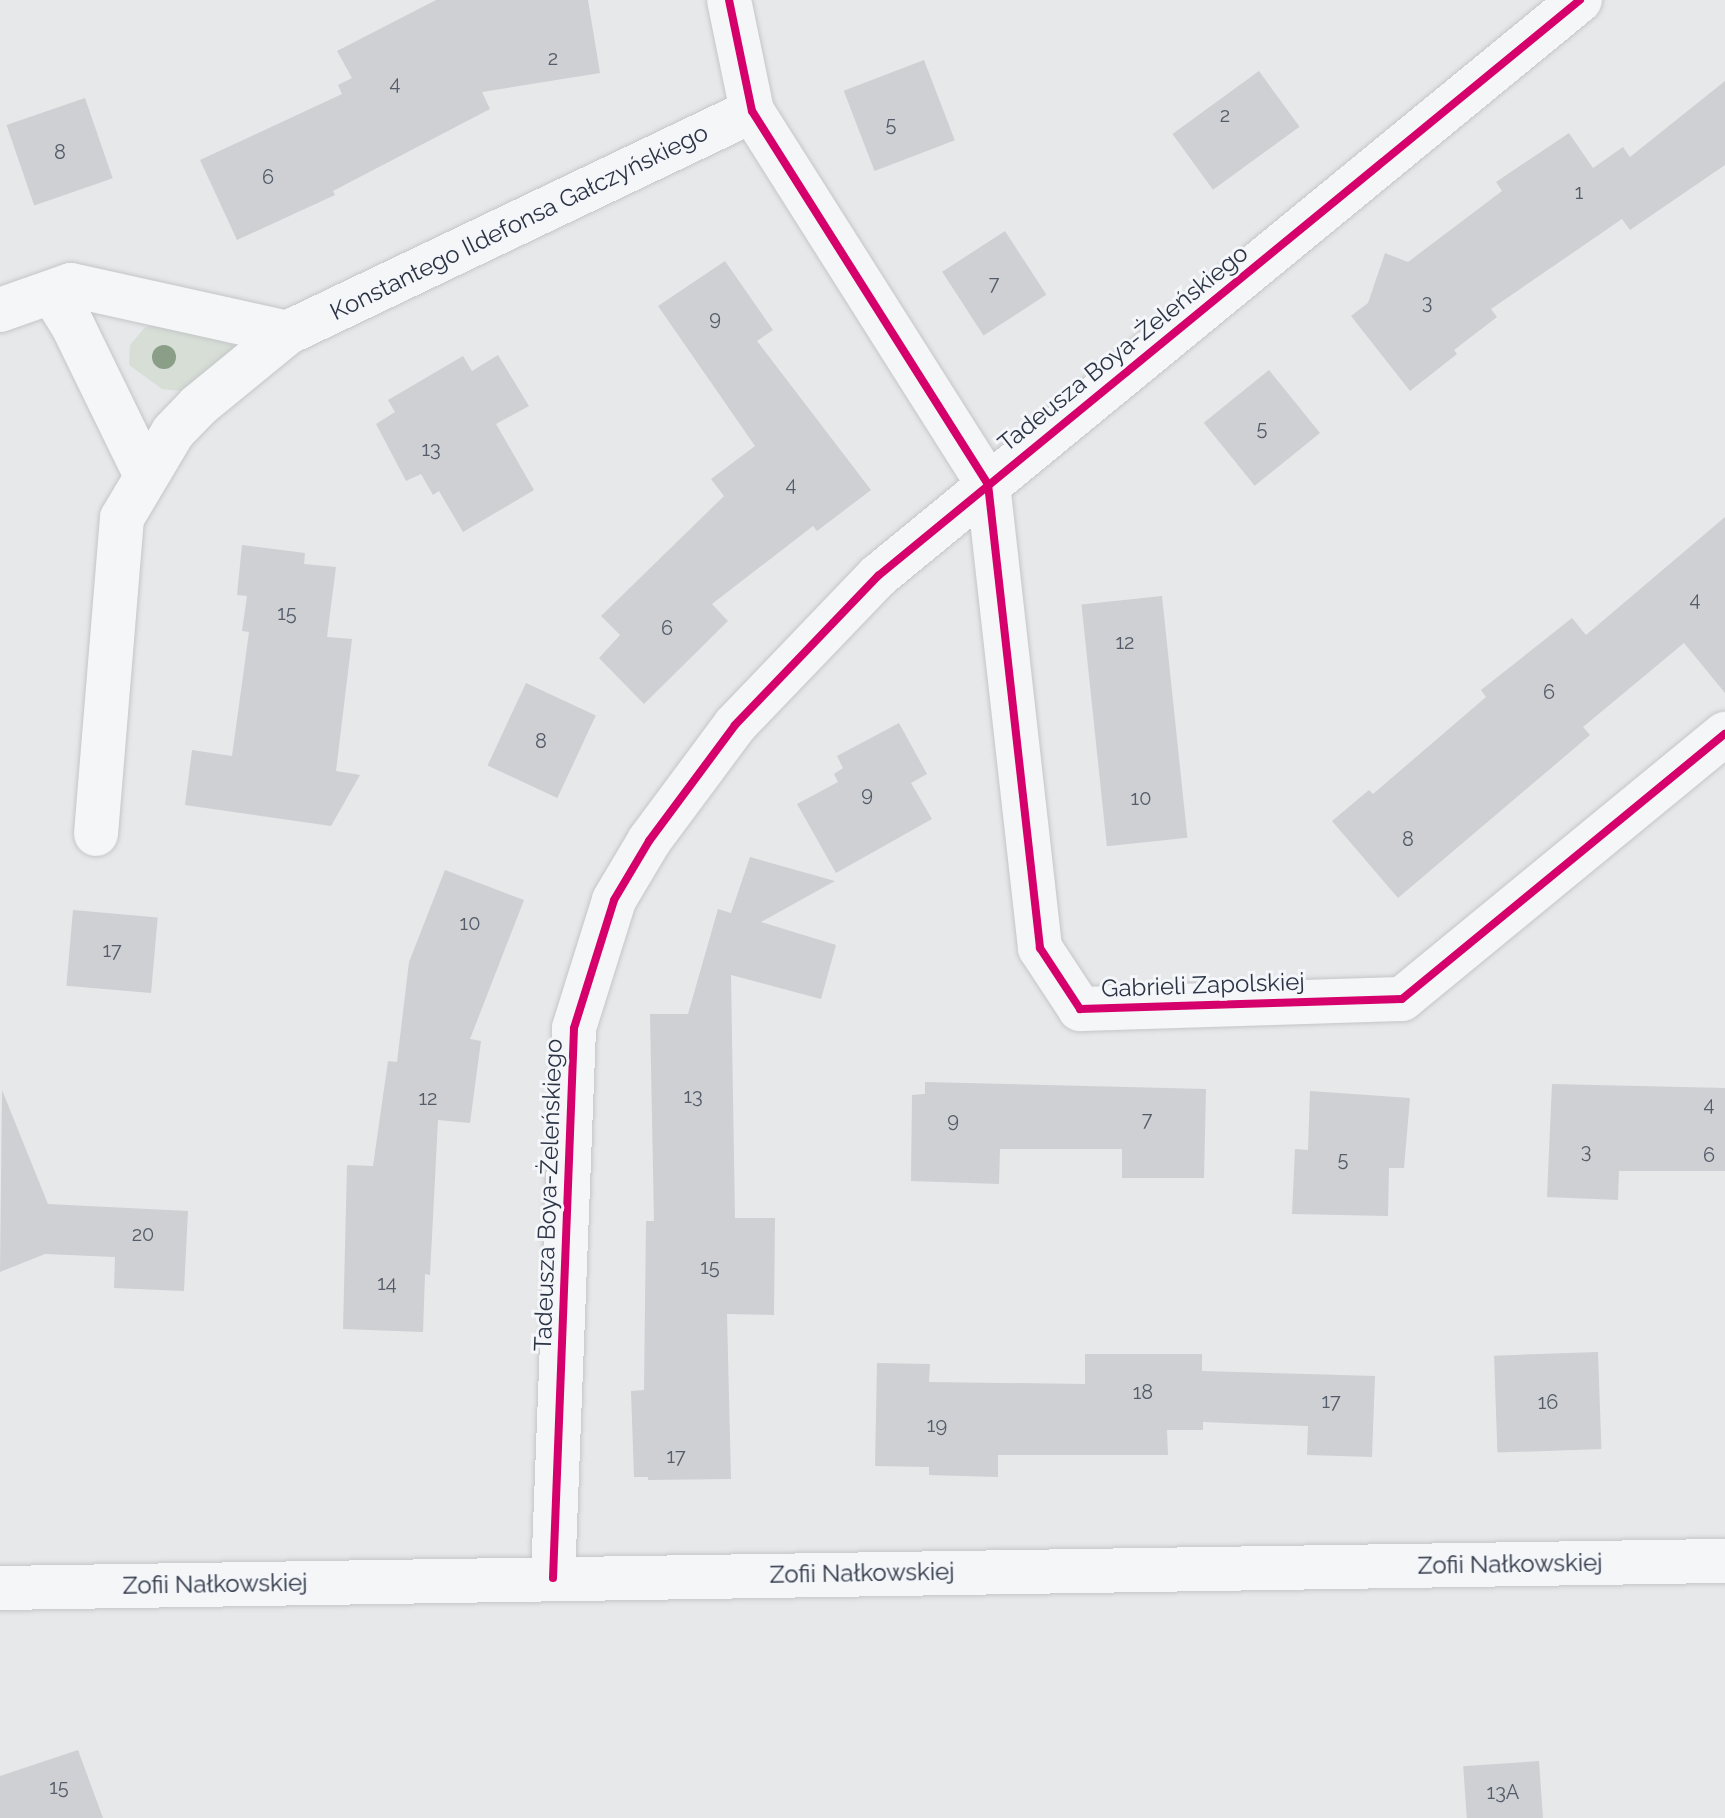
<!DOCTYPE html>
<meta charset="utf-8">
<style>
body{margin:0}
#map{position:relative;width:1725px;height:1818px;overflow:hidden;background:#e6e8ea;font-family:Raleway,sans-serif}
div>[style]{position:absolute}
.green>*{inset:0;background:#d6ded6}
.building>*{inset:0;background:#ced0d3;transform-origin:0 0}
.roads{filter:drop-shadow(0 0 2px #c4c6c8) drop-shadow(0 0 2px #c4c6c8)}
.minor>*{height:44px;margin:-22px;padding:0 22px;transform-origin:22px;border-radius:22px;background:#f5f6f7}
.cycleway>*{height:8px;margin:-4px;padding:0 4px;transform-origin:4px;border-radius:4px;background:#d6006c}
.trees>*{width:24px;height:24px;margin:-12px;border-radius:50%;background:#8a9e88}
span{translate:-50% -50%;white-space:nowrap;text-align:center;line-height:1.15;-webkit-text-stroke:6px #f4f6f9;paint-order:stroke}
.number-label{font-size:20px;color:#545c69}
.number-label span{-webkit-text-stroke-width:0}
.street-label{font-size:24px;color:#2b3445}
</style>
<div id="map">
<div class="green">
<i style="clip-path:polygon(164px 322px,233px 345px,233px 359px,181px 391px,162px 389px,129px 365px,130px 345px,145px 327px)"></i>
</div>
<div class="building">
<i style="clip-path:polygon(436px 0,588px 0,600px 73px,482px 92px,490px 109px,333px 191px,335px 195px,237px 240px,200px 160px,342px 94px,338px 85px,352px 78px,337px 51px)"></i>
<i style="left:924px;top:60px;width:86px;height:86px;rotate:69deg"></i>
<i style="left:1259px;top:71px;width:69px;height:107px;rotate:54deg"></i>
<i style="clip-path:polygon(1725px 81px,1725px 165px,1630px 230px,1622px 219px,1491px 309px,1497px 317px,1454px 350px,1457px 354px,1410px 391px,1351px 316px,1368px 303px,1385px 253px,1408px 262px,1502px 191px,1496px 182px,1569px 133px,1593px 168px,1623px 147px,1630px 157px)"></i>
<i style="left:85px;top:98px;width:85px;height:83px;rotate:71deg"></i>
<i style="left:1005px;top:231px;width:76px;height:75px;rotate:57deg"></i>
<i style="clip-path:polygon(725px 261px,773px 330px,757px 341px,871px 490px,817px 531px,813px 526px,712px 604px,728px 621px,644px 704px,599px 658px,620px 635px,601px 616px,724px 496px,711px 479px,755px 446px,658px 306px)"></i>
<i style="clip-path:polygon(498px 355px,529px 406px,496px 424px,534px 490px,463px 532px,439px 491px,433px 495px,421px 474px,406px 481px,376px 424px,395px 412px,388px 400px,463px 356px,472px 371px)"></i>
<i style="left:1269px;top:370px;width:81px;height:84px;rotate:51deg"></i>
<i style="clip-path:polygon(1725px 517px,1725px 693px,1684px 643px,1583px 727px,1590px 735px,1398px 898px,1332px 821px,1369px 790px,1373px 794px,1486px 697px,1481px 690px,1572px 618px,1586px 635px)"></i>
<i style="clip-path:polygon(242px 545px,305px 553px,304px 564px,336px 567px,327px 637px,352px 639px,336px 771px,360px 775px,331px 826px,185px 805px,192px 750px,232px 756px,249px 632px,242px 631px,247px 596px,237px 595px)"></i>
<i style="left:1162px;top:596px;width:243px;height:81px;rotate:84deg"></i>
<i style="left:526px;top:683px;width:77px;height:91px;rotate:25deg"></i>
<i style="clip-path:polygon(899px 723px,927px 774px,911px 783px,932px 819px,836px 873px,797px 804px,838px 782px,834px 774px,843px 768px,837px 756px)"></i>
<i style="clip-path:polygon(750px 857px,835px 881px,761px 922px,836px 945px,821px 999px,731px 975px,735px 1218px,775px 1218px,774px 1315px,727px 1314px,731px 1479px,648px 1480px,648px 1477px,634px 1477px,631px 1391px,644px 1390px,646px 1221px,654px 1221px,650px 1014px,688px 1014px,718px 909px,731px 913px)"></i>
<i style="clip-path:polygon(445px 870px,524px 900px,470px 1039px,481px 1041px,470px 1123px,438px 1120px,430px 1275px,425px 1274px,423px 1332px,343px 1329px,347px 1165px,373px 1166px,388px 1061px,397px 1062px,409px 962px)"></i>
<i style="left:73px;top:910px;width:85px;height:76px;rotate:5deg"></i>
<i style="clip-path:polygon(925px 1082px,1206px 1089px,1204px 1178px,1122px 1178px,1122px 1149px,1000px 1149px,999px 1184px,911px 1181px,912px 1095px,925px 1094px)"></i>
<i style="clip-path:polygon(1552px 1084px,1725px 1088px,1725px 1171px,1619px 1171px,1618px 1200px,1547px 1197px)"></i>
<i style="clip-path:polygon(2px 1090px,48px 1204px,188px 1211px,184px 1291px,114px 1288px,115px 1257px,45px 1254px,0 1272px)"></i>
<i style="clip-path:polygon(1310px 1091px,1410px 1098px,1404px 1168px,1389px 1168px,1388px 1216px,1292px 1214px,1295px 1149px,1308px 1150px)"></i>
<i style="left:1598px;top:1352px;width:97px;height:104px;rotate:88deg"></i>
<i style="clip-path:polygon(1085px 1354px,1202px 1354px,1202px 1371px,1375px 1376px,1372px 1457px,1307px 1455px,1308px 1426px,1203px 1422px,1203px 1430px,1167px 1430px,1168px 1455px,998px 1455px,998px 1477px,929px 1475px,929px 1467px,875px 1466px,877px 1363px,930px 1364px,929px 1382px,1085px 1384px)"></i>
<i style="clip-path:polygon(78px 1750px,103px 1818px,0 1818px,0 1776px)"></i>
<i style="left:1539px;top:1761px;width:57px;height:76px;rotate:86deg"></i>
</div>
<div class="roads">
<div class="minor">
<i style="left:729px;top:0;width:113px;rotate:78.3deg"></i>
<i style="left:752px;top:111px;width:441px;rotate:57.7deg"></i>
<i style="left:988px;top:484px;width:467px;rotate:83.6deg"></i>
<i style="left:1040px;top:948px;width:73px;rotate:56.7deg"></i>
<i style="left:1080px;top:1009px;width:322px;rotate:-1.8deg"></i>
<i style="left:1402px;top:999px;width:418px;rotate:-39.4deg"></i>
<i style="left:53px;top:294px;width:36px;rotate:58deg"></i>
<i style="left:72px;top:324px;width:169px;rotate:64deg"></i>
<i style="left:0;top:310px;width:75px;rotate:-19.4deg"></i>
<i style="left:71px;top:285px;width:221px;rotate:12.5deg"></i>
<i style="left:96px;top:834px;width:317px;rotate:-85.3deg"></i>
<i style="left:122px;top:518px;width:100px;rotate:-59.3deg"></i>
<i style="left:173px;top:432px;width:37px;rotate:-46deg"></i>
<i style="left:199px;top:405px;width:114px;rotate:-39.3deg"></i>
<i style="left:287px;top:333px;width:515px;rotate:-25.52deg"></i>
<i style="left:553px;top:1578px;width:550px;rotate:-87.81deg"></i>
<i style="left:574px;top:1028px;width:134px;rotate:-72.6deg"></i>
<i style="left:614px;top:900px;width:69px;rotate:-59.3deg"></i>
<i style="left:649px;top:841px;width:144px;rotate:-53.4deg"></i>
<i style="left:735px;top:725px;width:207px;rotate:-46.2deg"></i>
<i style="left:878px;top:576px;width:908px;rotate:-39.37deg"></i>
<i style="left:0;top:1588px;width:1725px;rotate:-0.9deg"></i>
</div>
</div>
<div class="cycleway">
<i style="left:729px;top:0;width:113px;rotate:78.3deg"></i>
<i style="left:752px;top:111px;width:441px;rotate:57.7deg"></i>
<i style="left:988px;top:484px;width:467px;rotate:83.6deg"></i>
<i style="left:1040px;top:948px;width:73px;rotate:56.7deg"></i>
<i style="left:1080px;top:1009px;width:322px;rotate:-1.8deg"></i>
<i style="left:1402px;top:999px;width:418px;rotate:-39.4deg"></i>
<i style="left:553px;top:1578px;width:550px;rotate:-87.81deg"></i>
<i style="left:574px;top:1028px;width:134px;rotate:-72.6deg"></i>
<i style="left:614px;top:900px;width:69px;rotate:-59.3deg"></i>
<i style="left:649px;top:841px;width:144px;rotate:-53.4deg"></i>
<i style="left:735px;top:725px;width:207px;rotate:-46.2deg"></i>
<i style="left:878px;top:576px;width:908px;rotate:-39.37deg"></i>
</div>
<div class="trees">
<i style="left:164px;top:357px"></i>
</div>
<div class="number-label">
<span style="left:553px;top:58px">2</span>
<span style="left:395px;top:83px">4</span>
<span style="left:1225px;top:115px">2</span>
<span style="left:891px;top:124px">5</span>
<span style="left:60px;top:152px">8</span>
<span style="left:268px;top:177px">6</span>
<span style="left:1579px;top:192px">1</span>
<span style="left:994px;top:283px">7</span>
<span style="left:1427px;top:302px">3</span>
<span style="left:715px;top:318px">9</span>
<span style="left:1262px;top:428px">5</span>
<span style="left:431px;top:449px">13</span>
<span style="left:791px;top:484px">4</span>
<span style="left:1695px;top:599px">4</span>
<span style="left:287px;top:613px">15</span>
<span style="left:667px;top:628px">6</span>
<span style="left:1125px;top:642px">12</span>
<span style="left:1549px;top:692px">6</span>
<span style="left:541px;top:741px">8</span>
<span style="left:867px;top:794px">9</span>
<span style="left:1141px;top:798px">10</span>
<span style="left:1408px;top:839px">8</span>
<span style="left:470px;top:923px">10</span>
<span style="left:112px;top:950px">17</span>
<span style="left:693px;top:1096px">13</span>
<span style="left:428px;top:1098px">12</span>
<span style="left:1709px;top:1104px">4</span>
<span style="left:1147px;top:1119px">7</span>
<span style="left:953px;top:1120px">9</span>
<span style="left:1586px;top:1151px">3</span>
<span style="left:1709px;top:1155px">6</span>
<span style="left:1343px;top:1159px">5</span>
<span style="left:143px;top:1234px">20</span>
<span style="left:710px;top:1267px">15</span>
<span style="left:387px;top:1283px">14</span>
<span style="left:1143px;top:1392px">18</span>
<span style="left:1331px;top:1401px">17</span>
<span style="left:1548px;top:1402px">16</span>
<span style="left:937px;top:1425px">19</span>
<span style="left:676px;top:1456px">17</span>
<span style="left:59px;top:1787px">15</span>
<span style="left:1503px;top:1792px">13A</span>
</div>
<div class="street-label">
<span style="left:519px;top:222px;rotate:-26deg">Konstantego Ildefonsa Gałczyńskiego</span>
<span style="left:1123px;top:348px;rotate:-39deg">Tadeusza Boya-Żeleńskiego</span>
<span style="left:1203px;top:985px;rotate:-2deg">Gabrieli Zapolskiej</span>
<span style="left:548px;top:1195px;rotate:-88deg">Tadeusza Boya-Żeleńskiego</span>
<span style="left:1510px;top:1564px;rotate:-1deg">Zofii Nałkowskiej</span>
<span style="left:862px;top:1573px;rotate:-1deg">Zofii Nałkowskiej</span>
<span style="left:215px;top:1584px;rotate:-1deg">Zofii Nałkowskiej</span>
</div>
</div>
